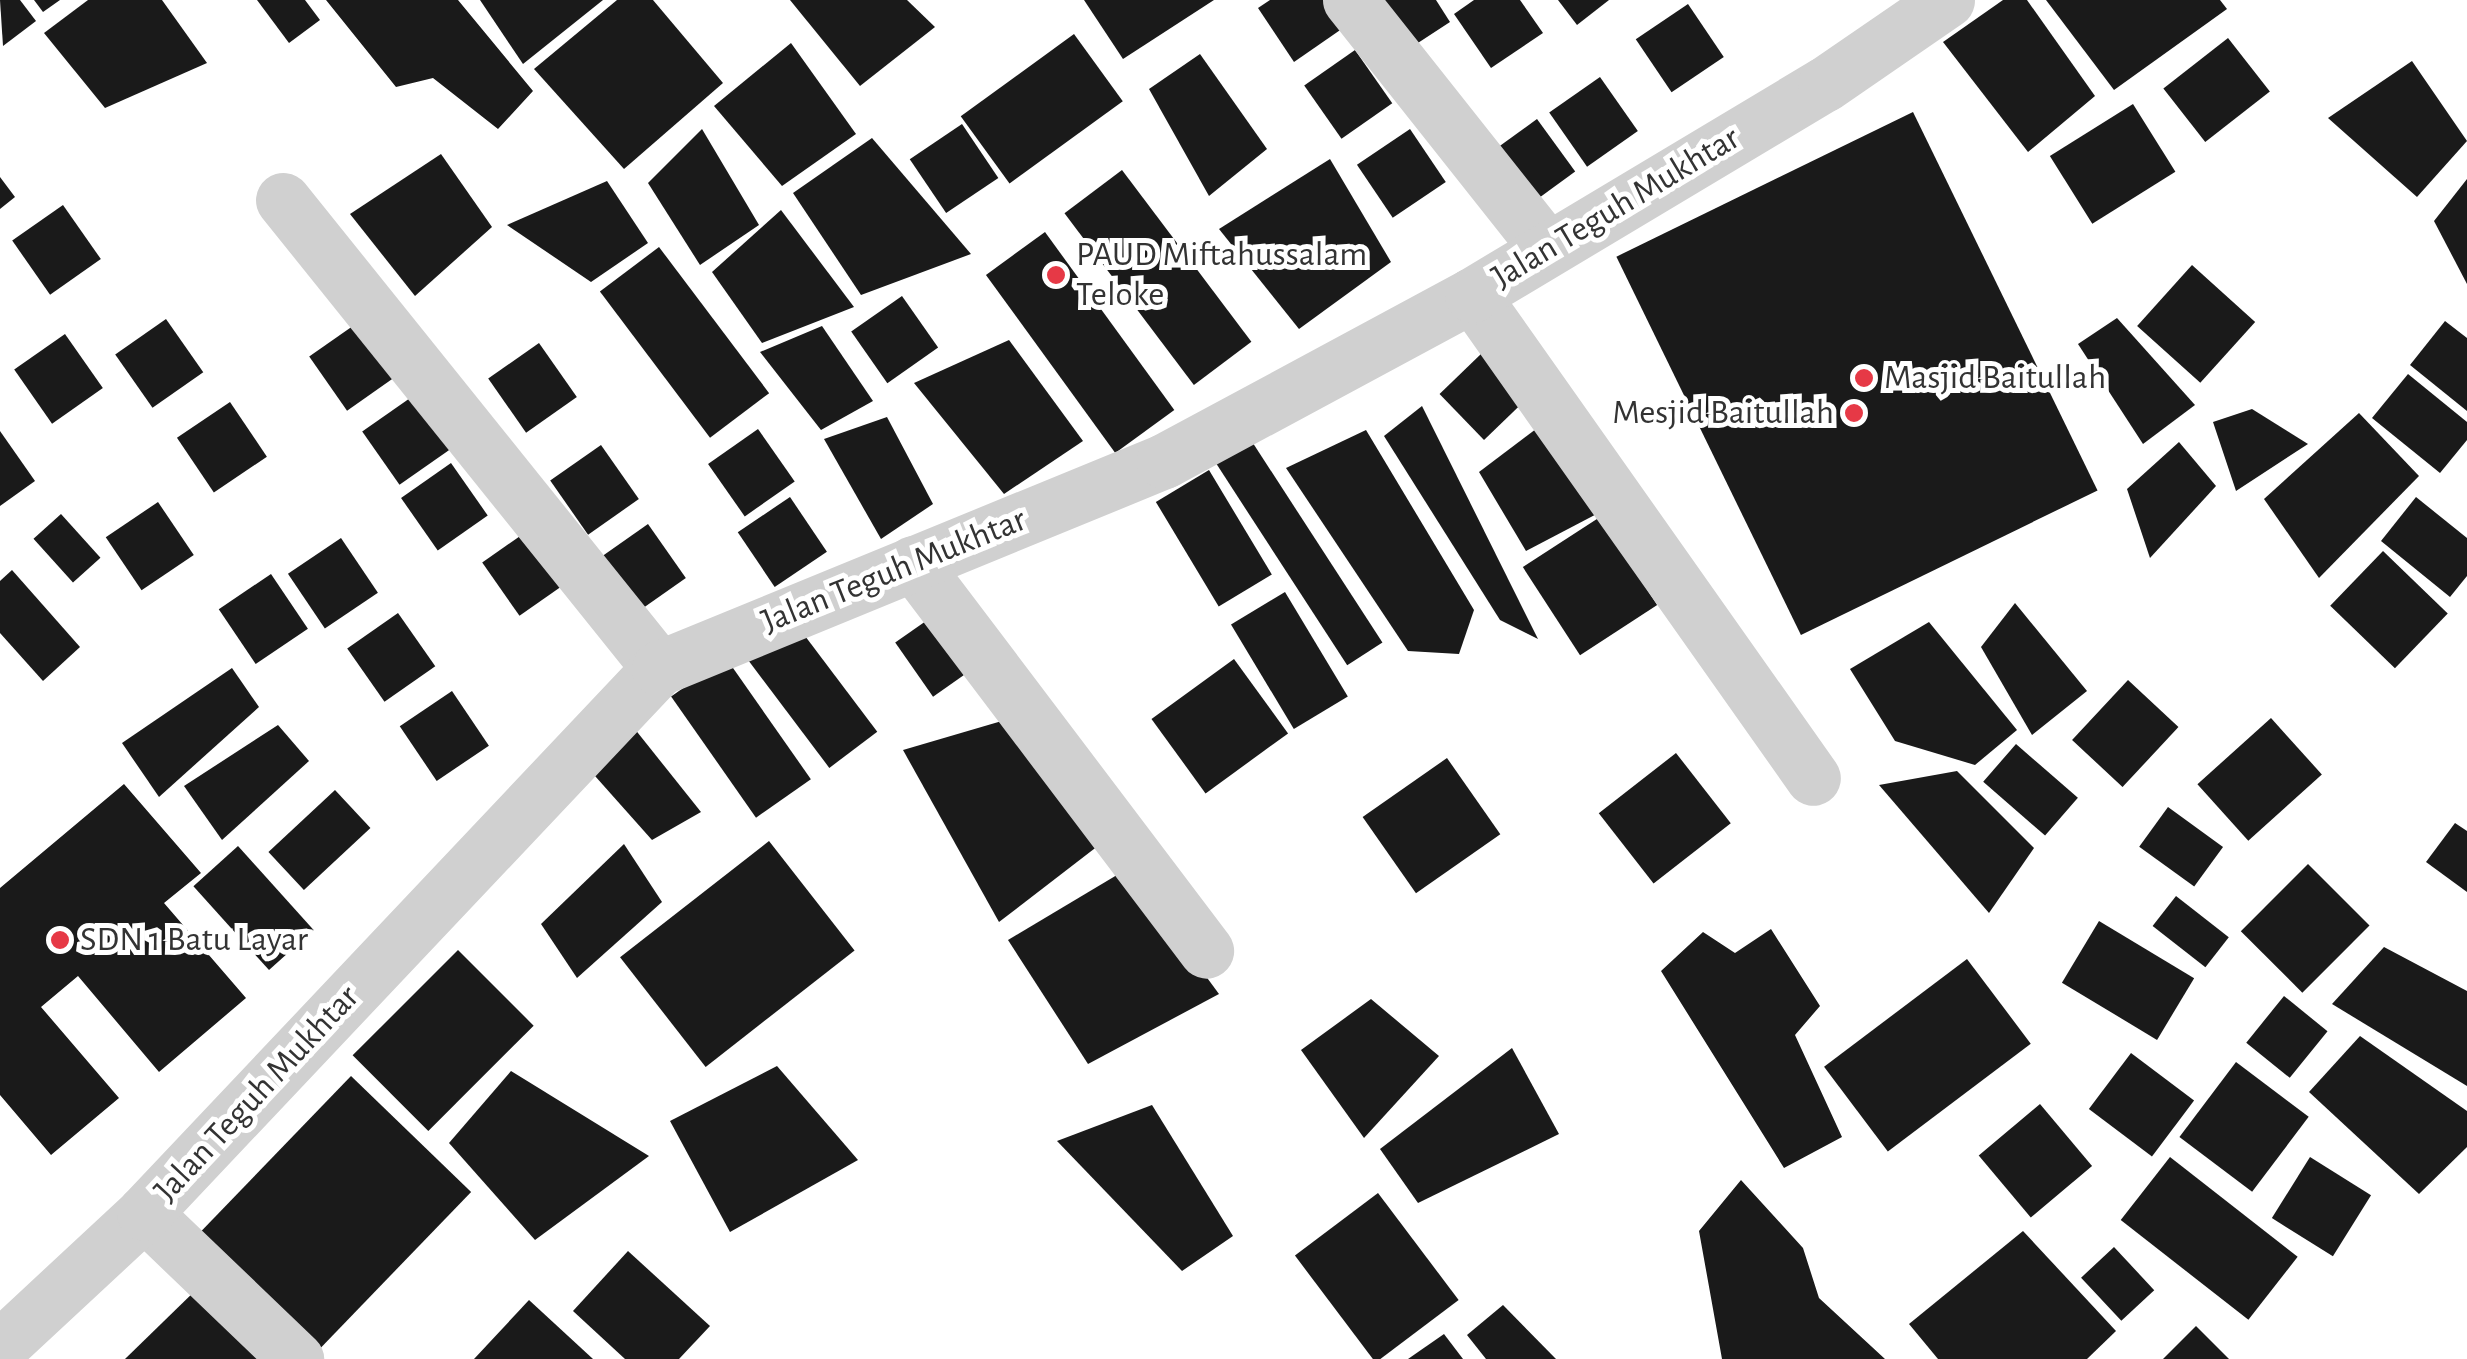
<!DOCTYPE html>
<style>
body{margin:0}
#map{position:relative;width:2467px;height:1359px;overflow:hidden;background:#fff;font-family:"Alegreya Sans",sans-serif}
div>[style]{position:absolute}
.building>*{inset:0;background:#1a1a1a;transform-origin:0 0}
.minor>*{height:55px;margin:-27.5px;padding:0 27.5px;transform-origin:27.5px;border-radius:27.5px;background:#d0d0d0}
.dots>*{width:28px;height:28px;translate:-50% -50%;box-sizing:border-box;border:5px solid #fff;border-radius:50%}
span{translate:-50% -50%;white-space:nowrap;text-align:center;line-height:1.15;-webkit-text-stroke:10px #fff;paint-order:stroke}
.street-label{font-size:35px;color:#333}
.poi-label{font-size:35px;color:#333}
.left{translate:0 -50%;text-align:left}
.right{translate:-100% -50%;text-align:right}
</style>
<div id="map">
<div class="building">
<i style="clip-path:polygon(0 0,20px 0,36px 21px,3px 46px)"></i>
<i style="clip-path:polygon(34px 0,60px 0,43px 12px)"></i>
<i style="clip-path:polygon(88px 0,162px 0,207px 63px,105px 108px,44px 33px)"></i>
<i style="clip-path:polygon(257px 0,305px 0,320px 20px,289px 43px)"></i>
<i style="clip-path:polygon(326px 0,458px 0,533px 91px,498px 129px,433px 78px,396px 87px)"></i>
<i style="clip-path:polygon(480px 0,603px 0,523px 64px)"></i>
<i style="clip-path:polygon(617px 0,653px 0,723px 83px,624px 169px,534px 69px)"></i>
<i style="clip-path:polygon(790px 0,907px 0,935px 27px,860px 86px)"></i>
<i style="clip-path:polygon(1084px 0,1214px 0,1123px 59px)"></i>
<i style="clip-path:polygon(1270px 0,1328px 0,1346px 26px,1294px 62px,1258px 8px)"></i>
<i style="clip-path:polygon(1366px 0,1436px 0,1450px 22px,1398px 56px)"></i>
<i style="clip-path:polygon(1474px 0,1520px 0,1543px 33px,1491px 68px,1454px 14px)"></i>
<i style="clip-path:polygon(1558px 0,1609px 0,1577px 25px)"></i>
<i style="clip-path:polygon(2003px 0,2027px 0,2095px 96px,2028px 152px,1943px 42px)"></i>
<i style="clip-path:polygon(2046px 0,2220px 0,2227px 9px,2114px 90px)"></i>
<i style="left:1688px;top:4px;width:64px;height:63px;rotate:56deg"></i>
<i style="left:1074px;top:34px;width:83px;height:140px;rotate:54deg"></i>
<i style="left:2228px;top:38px;width:68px;height:82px;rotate:52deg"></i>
<i style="clip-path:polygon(791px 43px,856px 134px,782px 186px,714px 106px)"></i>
<i style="left:1355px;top:50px;width:65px;height:62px;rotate:55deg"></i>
<i style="clip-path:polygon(1200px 54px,1267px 149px,1209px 196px,1149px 89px)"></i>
<i style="clip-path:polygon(2412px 61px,2467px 141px,2417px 197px,2328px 118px)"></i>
<i style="left:1600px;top:77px;width:66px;height:62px;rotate:55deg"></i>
<i style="left:2133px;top:104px;width:80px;height:98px;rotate:58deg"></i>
<i style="left:1913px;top:112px;width:421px;height:330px;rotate:64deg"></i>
<i style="left:1537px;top:119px;width:65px;height:61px;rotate:54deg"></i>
<i style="left:962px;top:124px;width:65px;height:63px;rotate:56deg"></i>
<i style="clip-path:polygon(702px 129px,759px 225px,700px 265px,648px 183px)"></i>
<i style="left:1410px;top:129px;width:64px;height:64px;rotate:56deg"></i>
<i style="clip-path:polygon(872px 138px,971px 254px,861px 295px,793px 193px)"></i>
<i style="clip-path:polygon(441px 154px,492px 227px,415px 296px,350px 214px)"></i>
<i style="clip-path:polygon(1330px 159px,1391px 262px,1299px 329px,1219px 229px)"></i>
<i style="left:1122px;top:170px;width:215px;height:72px;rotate:53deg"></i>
<i style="clip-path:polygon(0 177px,15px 197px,0 209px)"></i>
<i style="clip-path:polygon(2467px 179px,2467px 284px,2434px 221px)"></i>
<i style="clip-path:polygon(607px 181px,648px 243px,591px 282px,507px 225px)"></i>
<i style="left:63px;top:205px;width:66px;height:62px;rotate:55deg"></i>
<i style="clip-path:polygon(781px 210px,854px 307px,762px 343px,712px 272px)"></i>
<i style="left:1045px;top:232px;width:220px;height:73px;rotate:54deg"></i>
<i style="left:659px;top:247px;width:183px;height:74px;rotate:53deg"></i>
<i style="left:2192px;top:265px;width:85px;height:82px;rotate:42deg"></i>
<i style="left:902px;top:296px;width:63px;height:62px;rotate:55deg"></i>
<i style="clip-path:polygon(2117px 318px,2195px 405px,2143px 444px,2078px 344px)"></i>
<i style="left:166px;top:319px;width:65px;height:62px;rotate:55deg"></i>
<i style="left:360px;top:321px;width:66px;height:62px;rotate:55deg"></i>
<i style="clip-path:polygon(2445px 321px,2467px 338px,2467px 411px,2410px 365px)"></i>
<i style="clip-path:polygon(822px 326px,873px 401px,821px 430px,760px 352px)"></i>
<i style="left:65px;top:334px;width:66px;height:62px;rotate:55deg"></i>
<i style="clip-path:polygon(1009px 340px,1083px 441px,1004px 494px,914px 383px)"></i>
<i style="left:539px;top:343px;width:66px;height:62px;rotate:55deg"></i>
<i style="left:1482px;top:353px;width:64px;height:59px;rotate:46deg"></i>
<i style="clip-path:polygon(2408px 374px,2467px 422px,2467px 440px,2440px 473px,2372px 418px)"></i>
<i style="left:413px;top:396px;width:65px;height:62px;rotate:55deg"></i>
<i style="left:230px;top:402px;width:66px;height:64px;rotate:56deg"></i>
<i style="clip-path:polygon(1422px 406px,1538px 639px,1500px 620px,1384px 436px)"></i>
<i style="clip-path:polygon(2252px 409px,2308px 444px,2236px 491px,2213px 422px)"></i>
<i style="clip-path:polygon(2359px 413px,2419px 476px,2319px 578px,2264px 499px)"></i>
<i style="clip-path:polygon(887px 417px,933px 504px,881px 539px,824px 439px)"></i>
<i style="clip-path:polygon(1552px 417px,1610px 507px,1526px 551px,1479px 472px)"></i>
<i style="left:758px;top:429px;width:64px;height:61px;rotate:55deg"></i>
<i style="clip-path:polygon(1366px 430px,1474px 610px,1459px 654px,1408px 651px,1286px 468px)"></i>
<i style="clip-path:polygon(0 431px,35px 481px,0 506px)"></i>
<i style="left:1249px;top:437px;width:245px;height:42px;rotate:57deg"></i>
<i style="clip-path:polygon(2179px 442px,2216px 486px,2150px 558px,2127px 489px)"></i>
<i style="left:601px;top:445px;width:66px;height:62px;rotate:55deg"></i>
<i style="left:451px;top:463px;width:64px;height:61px;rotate:55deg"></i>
<i style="left:1209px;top:470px;width:122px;height:62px;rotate:59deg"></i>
<i style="left:790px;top:497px;width:66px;height:63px;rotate:56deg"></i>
<i style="clip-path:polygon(2416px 497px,2467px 538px,2467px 576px,2450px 597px,2381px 541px)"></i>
<i style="left:158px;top:502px;width:64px;height:63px;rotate:56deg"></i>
<i style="left:61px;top:514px;width:59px;height:37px;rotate:48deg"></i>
<i style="left:1600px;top:517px;width:105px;height:92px;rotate:57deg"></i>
<i style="left:648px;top:524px;width:66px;height:63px;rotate:55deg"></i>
<i style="left:533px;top:527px;width:65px;height:62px;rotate:55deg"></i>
<i style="left:341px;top:538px;width:66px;height:64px;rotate:56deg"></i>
<i style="left:2383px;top:551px;width:90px;height:76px;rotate:44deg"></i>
<i style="clip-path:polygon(12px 570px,80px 647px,43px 681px,0 633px,0 581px)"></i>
<i style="left:271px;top:574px;width:66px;height:63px;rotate:56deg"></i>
<i style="left:1285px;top:592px;width:122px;height:63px;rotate:59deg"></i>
<i style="clip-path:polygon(2015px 603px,2087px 691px,2032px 735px,1981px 647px)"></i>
<i style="left:946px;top:607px;width:66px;height:62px;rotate:55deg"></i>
<i style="left:398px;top:613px;width:65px;height:62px;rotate:55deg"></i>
<i style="left:793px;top:620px;width:140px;height:60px;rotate:53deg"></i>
<i style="clip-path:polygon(1929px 622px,2017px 730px,1975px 765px,1895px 741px,1850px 669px)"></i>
<i style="left:726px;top:658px;width:148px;height:67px;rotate:55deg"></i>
<i style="left:1234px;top:659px;width:92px;height:102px;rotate:54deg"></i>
<i style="clip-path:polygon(232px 668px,259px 707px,159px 797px,122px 743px)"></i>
<i style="left:2128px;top:680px;width:69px;height:82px;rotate:43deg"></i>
<i style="left:452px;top:691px;width:66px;height:63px;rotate:56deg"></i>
<i style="clip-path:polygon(1022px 715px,1103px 842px,999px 922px,903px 750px)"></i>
<i style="left:2271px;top:718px;width:76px;height:99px;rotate:48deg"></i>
<i style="clip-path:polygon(630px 723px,701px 812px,652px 840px,579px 758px)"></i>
<i style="clip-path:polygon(278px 725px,309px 761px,222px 840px,184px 786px)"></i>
<i style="left:2016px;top:744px;width:82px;height:50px;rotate:41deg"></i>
<i style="left:1676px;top:753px;width:89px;height:98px;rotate:52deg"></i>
<i style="left:1447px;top:758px;width:93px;height:103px;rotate:55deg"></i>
<i style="clip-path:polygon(1957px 771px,2034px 848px,1989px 913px,1879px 785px)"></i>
<i style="clip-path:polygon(124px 784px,201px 873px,164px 903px,246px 998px,159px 1072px,78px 976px,41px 1007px,119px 1098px,51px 1155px,0 1095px,0 888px)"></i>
<i style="left:335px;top:790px;width:52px;height:91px;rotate:47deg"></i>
<i style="left:2168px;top:807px;width:68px;height:49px;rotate:36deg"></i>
<i style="clip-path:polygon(2455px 823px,2467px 831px,2467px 892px,2426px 862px)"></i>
<i style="left:769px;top:841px;width:139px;height:189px;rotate:52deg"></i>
<i style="clip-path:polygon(624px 844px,662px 902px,577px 978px,541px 924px)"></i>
<i style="left:238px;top:846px;width:113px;height:60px;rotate:48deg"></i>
<i style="left:2308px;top:864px;width:87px;height:95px;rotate:45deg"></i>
<i style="clip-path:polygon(1127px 869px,1219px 994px,1088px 1064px,1008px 940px)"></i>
<i style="left:2176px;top:896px;width:67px;height:38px;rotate:38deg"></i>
<i style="left:2099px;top:921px;width:111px;height:72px;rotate:31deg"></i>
<i style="clip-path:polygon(1771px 929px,1820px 1006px,1795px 1035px,1842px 1137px,1784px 1168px,1661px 971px,1703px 932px,1735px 953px)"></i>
<i style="clip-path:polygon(2384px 947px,2467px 991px,2467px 1086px,2332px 1004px)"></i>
<i style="left:458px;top:950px;width:107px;height:149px;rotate:45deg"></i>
<i style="left:1967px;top:959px;width:106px;height:179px;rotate:53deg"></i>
<i style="left:2284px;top:996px;width:56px;height:60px;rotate:39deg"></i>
<i style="clip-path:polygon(1371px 999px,1439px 1056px,1364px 1138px,1301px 1050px)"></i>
<i style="clip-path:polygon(2360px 1036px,2467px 1111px,2467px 1147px,2419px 1194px,2309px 1092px)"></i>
<i style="clip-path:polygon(1512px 1048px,1559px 1134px,1418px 1203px,1380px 1149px)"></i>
<i style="left:2131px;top:1053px;width:79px;height:70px;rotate:37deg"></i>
<i style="left:2236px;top:1062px;width:91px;height:94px;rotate:37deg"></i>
<i style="clip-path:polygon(777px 1066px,858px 1160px,730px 1232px,670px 1121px)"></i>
<i style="clip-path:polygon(511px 1071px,649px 1156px,535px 1240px,449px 1143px)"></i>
<i style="left:351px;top:1076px;width:167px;height:224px;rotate:44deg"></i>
<i style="left:2040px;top:1104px;width:81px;height:80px;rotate:50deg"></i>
<i style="clip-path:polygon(1152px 1105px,1233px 1236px,1182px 1271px,1057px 1141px)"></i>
<i style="left:2170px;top:1157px;width:162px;height:80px;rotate:38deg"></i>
<i style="left:2310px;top:1157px;width:72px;height:72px;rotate:32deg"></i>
<i style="clip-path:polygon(1741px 1180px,1803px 1248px,1819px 1298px,1885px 1359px,1722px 1359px,1699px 1231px)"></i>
<i style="left:1378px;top:1193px;width:134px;height:104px;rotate:53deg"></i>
<i style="clip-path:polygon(2023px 1231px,2116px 1331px,2087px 1359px,1938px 1359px,1909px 1324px)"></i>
<i style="left:2114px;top:1247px;width:59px;height:45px;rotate:47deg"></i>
<i style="clip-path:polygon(628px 1251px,710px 1326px,679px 1359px,625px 1359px,573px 1311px)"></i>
<i style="clip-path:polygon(200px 1286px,267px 1359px,125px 1359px)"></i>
<i style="clip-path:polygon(529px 1300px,593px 1359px,474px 1359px)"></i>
<i style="clip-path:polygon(1503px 1305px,1556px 1359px,1486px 1359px,1467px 1335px)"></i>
<i style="clip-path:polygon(2196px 1326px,2229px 1359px,2163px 1359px)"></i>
<i style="clip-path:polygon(1444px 1334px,1463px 1359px,1408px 1359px)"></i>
</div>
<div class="minor">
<i style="left:1350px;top:0;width:315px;rotate:51.6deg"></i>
<i style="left:283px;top:200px;width:600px;rotate:51.22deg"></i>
<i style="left:1472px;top:295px;width:591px;rotate:54.78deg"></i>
<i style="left:913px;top:563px;width:486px;rotate:52.9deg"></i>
<i style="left:144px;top:1213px;width:211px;rotate:43.8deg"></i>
<i style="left:0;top:1347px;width:197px;rotate:-42.9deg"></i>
<i style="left:144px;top:1213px;width:750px;rotate:-46.62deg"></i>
<i style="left:659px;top:668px;width:546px;rotate:-22.29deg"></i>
<i style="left:1164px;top:461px;width:350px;rotate:-28.3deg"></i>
<i style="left:1472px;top:295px;width:411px;rotate:-30.9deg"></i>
<i style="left:1825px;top:84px;width:148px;rotate:-34.5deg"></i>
</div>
<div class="dots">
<i style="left:1056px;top:275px;background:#e63946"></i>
<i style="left:1864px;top:378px;background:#e63946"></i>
<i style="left:1854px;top:413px;background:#e63946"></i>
<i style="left:60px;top:940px;background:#e63946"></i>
</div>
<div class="street-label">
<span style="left:1616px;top:208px;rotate:-31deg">Jalan Teguh Mukhtar</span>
<span style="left:894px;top:571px;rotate:-22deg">Jalan Teguh Mukhtar</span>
<span style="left:257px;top:1094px;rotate:-47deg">Jalan Teguh Mukhtar</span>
</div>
<div class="poi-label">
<span class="left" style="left:1076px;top:275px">PAUD Miftahussalam<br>Teloke</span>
<span class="left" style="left:1884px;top:378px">Masjid Baitullah</span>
<span class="right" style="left:1834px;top:413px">Mesjid Baitullah</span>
<span class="left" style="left:80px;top:940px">SDN 1 Batu Layar</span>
</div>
</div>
